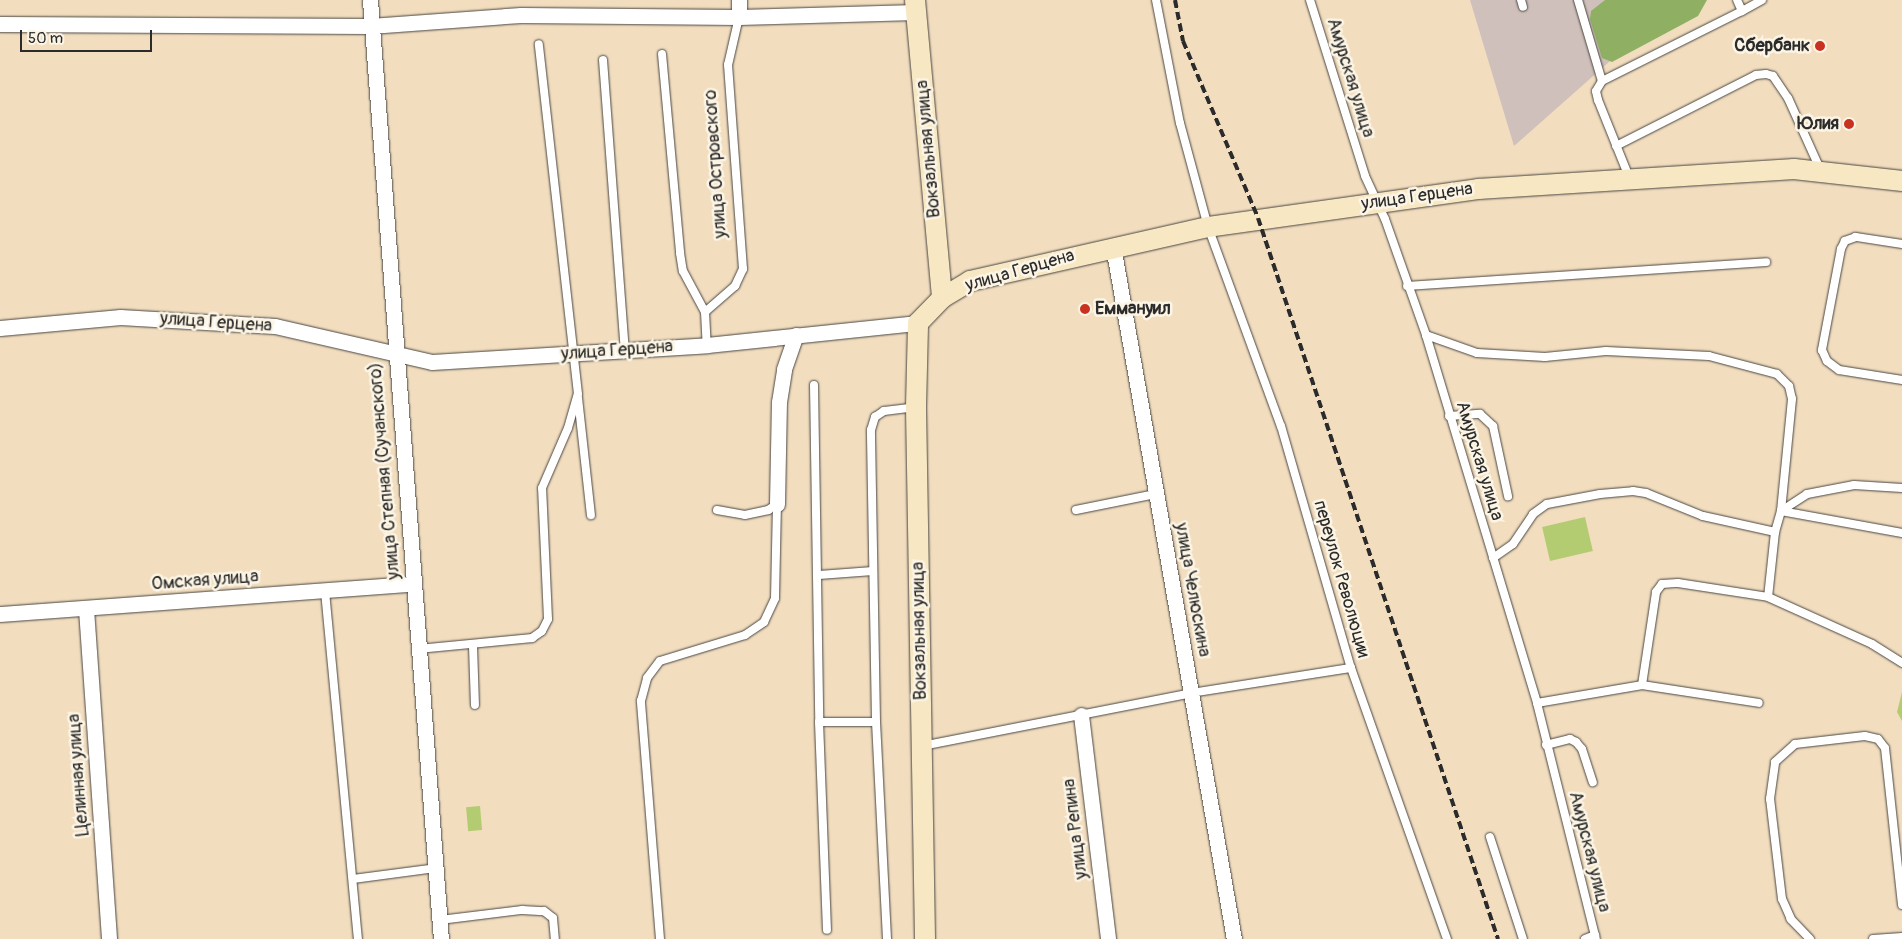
<!DOCTYPE html>
<meta charset="utf-8">
<style>
body{margin:0}
#map{position:relative;width:1902px;height:939px;overflow:hidden;background:#f2ddbf;font-family:Pangolin,sans-serif}
div>[style]{position:absolute}
.industrial>*{inset:0;background:#d0c0bc}
.green>*{inset:0;background:#b4cc71;transform-origin:0 0}
.forest>*{inset:0;background:#8fb063}
.roads{filter:drop-shadow(0 0 1px #494641) drop-shadow(0 0 1px #494641)}
.service>*{height:8px;margin:-4px;padding:0 4px;transform-origin:4px;border-radius:4px;background:#fff}
.minor>*{height:15px;margin:-7.5px;padding:0 7.5px;transform-origin:7.5px;border-radius:7.5px;background:#fff}
.secondary>*{height:20px;margin:-10px;padding:0 10px;transform-origin:10px;border-radius:10px;background:#f7e8c3}
.rail>*{height:4px;margin-top:-2px;transform-origin:0;background:repeating-linear-gradient(90deg,#2b2b2b 0 8px,transparent 0 12px)}
.dots>*{width:14px;height:14px;translate:-50% -50%;box-sizing:border-box;border:2px solid #fcf5e5;border-radius:50%}
span{translate:-50% -50%;white-space:nowrap;text-align:center;line-height:1.15;-webkit-text-stroke:5px #fcf5e5;paint-order:stroke}
.poi-label{font-size:18px;color:#2b2b2b;font-weight:700}
.right{translate:-100% -50%;text-align:right}
.left{translate:0 -50%;text-align:left}
.street-label{font-size:18px;color:#2b2b2b}
.scale{position:absolute;left:20px;top:30px;width:132px;height:22px;box-sizing:border-box;border:2px solid #2b2b2b;border-top:0;padding-left:6px;font-size:15px;line-height:18px;white-space:nowrap;color:#2b2b2b;-webkit-text-stroke:4px #fcf5e5;paint-order:stroke}
</style>
<div id="map">
<div class="industrial">
<i style="clip-path:polygon(1470px 0,1646px 0,1653px 23px,1514px 146px)"></i>
</div>
<div class="green">
<i style="left:1585px;top:517px;width:35px;height:44px;rotate:77deg"></i>
<i style="clip-path:polygon(1902px 692px,1902px 721px,1897px 712px)"></i>
<i style="left:480px;top:806px;width:24px;height:14px;rotate:85deg"></i>
</div>
<div class="forest">
<i style="clip-path:polygon(1605px 0,1707px 0,1698px 16px,1612px 62px,1602px 58px,1590px 19px,1591px 11px)"></i>
</div>
<div class="roads">
<div class="service">
<i style="left:1156px;top:0;width:125px;rotate:79deg"></i>
<i style="left:1180px;top:123px;width:108px;rotate:74.9deg"></i>
<i style="left:1208px;top:227px;width:212px;rotate:69.9deg"></i>
<i style="left:1281px;top:426px;width:252px;rotate:73.9deg"></i>
<i style="left:1351px;top:668px;width:288px;rotate:70.5deg"></i>
<i style="left:1310px;top:0;width:184px;rotate:72.6deg"></i>
<i style="left:1365px;top:176px;width:47px;rotate:65.1deg"></i>
<i style="left:1385px;top:219px;width:123px;rotate:70.5deg"></i>
<i style="left:1426px;top:335px;width:384px;rotate:73.2deg"></i>
<i style="left:1537px;top:703px;width:243px;rotate:76deg"></i>
<i style="left:1521px;top:0;width:7px;rotate:74deg"></i>
<i style="left:1578px;top:0;width:84px;rotate:73.5deg"></i>
<i style="left:1742px;top:11px;width:23px;rotate:-29deg"></i>
<i style="left:662px;top:54px;width:200px;rotate:84.8deg"></i>
<i style="left:680px;top:253px;width:18px;rotate:81deg"></i>
<i style="left:683px;top:271px;width:47px;rotate:61.8deg"></i>
<i style="left:705px;top:312px;width:33px;rotate:87deg"></i>
<i style="left:603px;top:60px;width:291px;rotate:85.7deg"></i>
<i style="left:1616px;top:146px;width:157px;rotate:-26.9deg"></i>
<i style="left:1756px;top:75px;width:10px;rotate:-6deg"></i>
<i style="left:1766px;top:74px;width:7px;rotate:16deg"></i>
<i style="left:1773px;top:76px;width:27px;rotate:56deg"></i>
<i style="left:1788px;top:98px;width:80px;rotate:65.7deg"></i>
<i style="left:1629px;top:177px;width:83px;rotate:-111.9deg"></i>
<i style="left:1598px;top:100px;width:9px;rotate:-103deg"></i>
<i style="left:1596px;top:91px;width:12px;rotate:-59deg"></i>
<i style="left:1602px;top:81px;width:157px;rotate:-26.6deg"></i>
<i style="left:1742px;top:11px;width:12px;rotate:-114deg"></i>
<i style="left:1902px;top:244px;width:47px;rotate:-171.3deg"></i>
<i style="left:1856px;top:237px;width:12px;rotate:160deg"></i>
<i style="left:1845px;top:241px;width:9px;rotate:117deg"></i>
<i style="left:1841px;top:249px;width:103px;rotate:100.7deg"></i>
<i style="left:1822px;top:350px;width:12px;rotate:66deg"></i>
<i style="left:1827px;top:361px;width:15px;rotate:37deg"></i>
<i style="left:1839px;top:370px;width:64px;rotate:9deg"></i>
<i style="left:1407px;top:286px;width:360px;rotate:-3.8deg"></i>
<i style="left:705px;top:312px;width:40px;rotate:-41deg"></i>
<i style="left:735px;top:286px;width:19px;rotate:-65deg"></i>
<i style="left:743px;top:269px;width:205px;rotate:-94.2deg"></i>
<i style="left:728px;top:65px;width:49px;rotate:-77.1deg"></i>
<i style="left:1426px;top:335px;width:54px;rotate:19.4deg"></i>
<i style="left:1477px;top:353px;width:68px;rotate:3.4deg"></i>
<i style="left:1545px;top:357px;width:61px;rotate:-5.6deg"></i>
<i style="left:1606px;top:351px;width:103px;rotate:2.8deg"></i>
<i style="left:1709px;top:356px;width:70px;rotate:14.8deg"></i>
<i style="left:1777px;top:374px;width:17px;rotate:45deg"></i>
<i style="left:1789px;top:386px;width:13px;rotate:77deg"></i>
<i style="left:1792px;top:399px;width:113px;rotate:95.6deg"></i>
<i style="left:1781px;top:511px;width:123px;rotate:10.3deg"></i>
<i style="left:814px;top:385px;width:337px;rotate:89.1deg"></i>
<i style="left:819px;top:722px;width:208px;rotate:87.8deg"></i>
<i style="left:578px;top:398px;width:118px;rotate:83.7deg"></i>
<i style="left:1449px;top:416px;width:31px;rotate:-4deg"></i>
<i style="left:1480px;top:414px;width:18px;rotate:43deg"></i>
<i style="left:1493px;top:426px;width:72px;rotate:77.9deg"></i>
<i style="left:717px;top:510px;width:28px;rotate:10deg"></i>
<i style="left:745px;top:515px;width:24px;rotate:-12deg"></i>
<i style="left:768px;top:510px;width:11px;rotate:-34deg"></i>
<i style="left:1076px;top:510px;width:81px;rotate:-11.4deg"></i>
<i style="left:1775px;top:532px;width:65px;rotate:96.1deg"></i>
<i style="left:1768px;top:597px;width:114px;rotate:24.3deg"></i>
<i style="left:1872px;top:644px;width:36px;rotate:32deg"></i>
<i style="left:1493px;top:558px;width:24px;rotate:-35deg"></i>
<i style="left:1513px;top:544px;width:36px;rotate:-56deg"></i>
<i style="left:1533px;top:514px;width:17px;rotate:-36deg"></i>
<i style="left:1547px;top:504px;width:54px;rotate:-10.7deg"></i>
<i style="left:1600px;top:494px;width:33px;rotate:-5deg"></i>
<i style="left:1633px;top:491px;width:13px;rotate:9deg"></i>
<i style="left:1646px;top:493px;width:61px;rotate:22deg"></i>
<i style="left:1703px;top:516px;width:74px;rotate:12.5deg"></i>
<i style="left:1775px;top:532px;width:22px;rotate:-74deg"></i>
<i style="left:1781px;top:511px;width:31px;rotate:-33deg"></i>
<i style="left:1807px;top:494px;width:48px;rotate:-10.8deg"></i>
<i style="left:1854px;top:485px;width:48px;rotate:3.6deg"></i>
<i style="left:819px;top:575px;width:54px;rotate:-4.2deg"></i>
<i style="left:325px;top:591px;width:350px;rotate:84.6deg"></i>
<i style="left:473px;top:646px;width:59px;rotate:88.1deg"></i>
<i style="left:418px;top:649px;width:115px;rotate:-5.5deg"></i>
<i style="left:532px;top:638px;width:12px;rotate:-35deg"></i>
<i style="left:542px;top:631px;width:13px;rotate:-63deg"></i>
<i style="left:548px;top:619px;width:131px;rotate:-92.6deg"></i>
<i style="left:542px;top:488px;width:65px;rotate:-66.6deg"></i>
<i style="left:568px;top:428px;width:35px;rotate:-74deg"></i>
<i style="left:578px;top:394px;width:352px;rotate:-96.4deg"></i>
<i style="left:1642px;top:685px;width:94px;rotate:-81.4deg"></i>
<i style="left:1656px;top:592px;width:10px;rotate:-53deg"></i>
<i style="left:1662px;top:584px;width:16px;rotate:-4deg"></i>
<i style="left:1678px;top:583px;width:91px;rotate:8.8deg"></i>
<i style="left:1537px;top:703px;width:107px;rotate:-9.7deg"></i>
<i style="left:1642px;top:685px;width:118px;rotate:8.7deg"></i>
<i style="left:819px;top:722px;width:57px"></i>
<i style="left:1546px;top:745px;width:25px;rotate:-14deg"></i>
<i style="left:1570px;top:739px;width:7px;rotate:27deg"></i>
<i style="left:1576px;top:742px;width:9px;rotate:49deg"></i>
<i style="left:1582px;top:749px;width:35px;rotate:72deg"></i>
<i style="left:922px;top:746px;width:274px;rotate:-11.1deg"></i>
<i style="left:1191px;top:693px;width:162px;rotate:-8.9deg"></i>
<i style="left:1490px;top:837px;width:107px;rotate:72.1deg"></i>
<i style="left:353px;top:879px;width:85px;rotate:-7.5deg"></i>
<i style="left:440px;top:920px;width:83px;rotate:-7deg"></i>
<i style="left:522px;top:910px;width:22px;rotate:3deg"></i>
<i style="left:544px;top:911px;width:11px;rotate:38deg"></i>
<i style="left:553px;top:918px;width:21px;rotate:85deg"></i>
<i style="left:660px;top:939px;width:239px;rotate:-94.6deg"></i>
<i style="left:641px;top:701px;width:24px;rotate:-75deg"></i>
<i style="left:647px;top:678px;width:21px;rotate:-53deg"></i>
<i style="left:660px;top:661px;width:89px;rotate:-17deg"></i>
<i style="left:745px;top:635px;width:23px;rotate:-34deg"></i>
<i style="left:764px;top:622px;width:26px;rotate:-65deg"></i>
<i style="left:775px;top:598px;width:94px;rotate:-88.8deg"></i>
<i style="left:887px;top:939px;width:217px;rotate:-92.9deg"></i>
<i style="left:876px;top:722px;width:292px;rotate:-91deg"></i>
<i style="left:871px;top:430px;width:14px;rotate:-73deg"></i>
<i style="left:875px;top:417px;width:11px;rotate:-34deg"></i>
<i style="left:884px;top:411px;width:32px;rotate:-7deg"></i>
<i style="left:1585px;top:939px;width:11px;rotate:-22deg"></i>
<i style="left:1810px;top:939px;width:28px;rotate:-134deg"></i>
<i style="left:1791px;top:919px;width:22px;rotate:-114deg"></i>
<i style="left:1782px;top:899px;width:101px;rotate:-96.8deg"></i>
<i style="left:1770px;top:799px;width:37px;rotate:-82deg"></i>
<i style="left:1775px;top:762px;width:27px;rotate:-42deg"></i>
<i style="left:1795px;top:744px;width:70px;rotate:-6.5deg"></i>
<i style="left:1865px;top:736px;width:13px;rotate:13deg"></i>
<i style="left:1878px;top:739px;width:11px;rotate:52deg"></i>
<i style="left:1885px;top:748px;width:158px;rotate:83.8deg"></i>
<i style="left:1873px;top:939px;width:29px;rotate:-4deg"></i>
</div>
<div class="minor">
<i style="left:370px;top:0;width:942px;rotate:85.68deg"></i>
<i style="left:739px;top:0;width:17px;rotate:90deg"></i>
<i style="left:0;top:24px;width:370px;rotate:0.3deg"></i>
<i style="left:370px;top:26px;width:151px;rotate:-4.2deg"></i>
<i style="left:521px;top:15px;width:218px;rotate:0.5deg"></i>
<i style="left:739px;top:17px;width:177px;rotate:-1.6deg"></i>
<i style="left:1113px;top:246px;width:703px;rotate:80.1deg"></i>
<i style="left:0;top:328px;width:121px;rotate:-5.2deg"></i>
<i style="left:120px;top:317px;width:155px;rotate:3.3deg"></i>
<i style="left:275px;top:326px;width:161px;rotate:12.9deg"></i>
<i style="left:432px;top:362px;width:276px;rotate:-3.5deg"></i>
<i style="left:707px;top:345px;width:212px;rotate:-6deg"></i>
<i style="left:777px;top:504px;width:102px;rotate:-88.9deg"></i>
<i style="left:779px;top:402px;width:33px;rotate:-81deg"></i>
<i style="left:784px;top:369px;width:36px;rotate:-71deg"></i>
<i style="left:86px;top:609px;width:331px;rotate:86deg"></i>
<i style="left:0;top:614px;width:414px;rotate:-4.2deg"></i>
<i style="left:1081px;top:715px;width:226px;rotate:83.1deg"></i>
</div>
<div class="secondary">
<i style="left:915px;top:0;width:299px;rotate:84.8deg"></i>
<i style="left:925px;top:939px;width:532px;rotate:-90.97deg"></i>
<i style="left:916px;top:407px;width:84px;rotate:-88.6deg"></i>
<i style="left:918px;top:323px;width:35px;rotate:-46deg"></i>
<i style="left:942px;top:298px;width:33px;rotate:-31deg"></i>
<i style="left:970px;top:281px;width:244px;rotate:-12.8deg"></i>
<i style="left:1208px;top:227px;width:273px;rotate:-8deg"></i>
<i style="left:1478px;top:189px;width:317px;rotate:-3.6deg"></i>
<i style="left:1794px;top:169px;width:109px;rotate:6.3deg"></i>
</div>
</div>
<div class="rail">
<i style="left:1175px;top:0;width:42px;rotate:79deg"></i>
<i style="left:1183px;top:41px;width:192px;rotate:67deg"></i>
<i style="left:1258px;top:218px;width:760px;rotate:71.59deg"></i>
</div>
<div class="dots">
<i style="left:1820px;top:46px;background:#c8321e"></i>
<i style="left:1849px;top:124px;background:#c8321e"></i>
<i style="left:1085px;top:309px;background:#c8321e"></i>
</div>
<div class="poi-label">
<span class="right" style="left:1810px;top:46px">Сбербанк</span>
<span class="right" style="left:1839px;top:124px">Юлия</span>
<span class="left" style="left:1095px;top:309px">Еммануил</span>
</div>
<div class="street-label">
<span style="left:1350px;top:78px;rotate:73deg">Амурская улица</span>
<span style="left:929px;top:149px;rotate:-95deg">Вокзальная улица</span>
<span style="left:716px;top:164px;rotate:-94deg">улица Островского</span>
<span style="left:1417px;top:197px;rotate:-8deg">улица Герцена</span>
<span style="left:1020px;top:271px;rotate:-16deg">улица Герцена</span>
<span style="left:216px;top:323px;rotate:4deg">улица Герцена</span>
<span style="left:617px;top:351px;rotate:-4deg">улица Герцена</span>
<span style="left:1479px;top:461px;rotate:73deg">Амурская улица</span>
<span style="left:385px;top:471px;rotate:-95deg">улица Степная (Сучанского)</span>
<span style="left:1341px;top:579px;rotate:74deg">переулок Революции</span>
<span style="left:205px;top:581px;rotate:-4deg">Омская улица</span>
<span style="left:1192px;top:590px;rotate:80deg">улица Челюскина</span>
<span style="left:920px;top:631px;rotate:-91deg">Вокзальная улица</span>
<span style="left:79px;top:775px;rotate:-94deg">Целинная улица</span>
<span style="left:1076px;top:829px;rotate:-97deg">улица Репина</span>
<span style="left:1589px;top:852px;rotate:76deg">Амурская улица</span>
</div>
<div class="scale">50 m</div>
</div>
